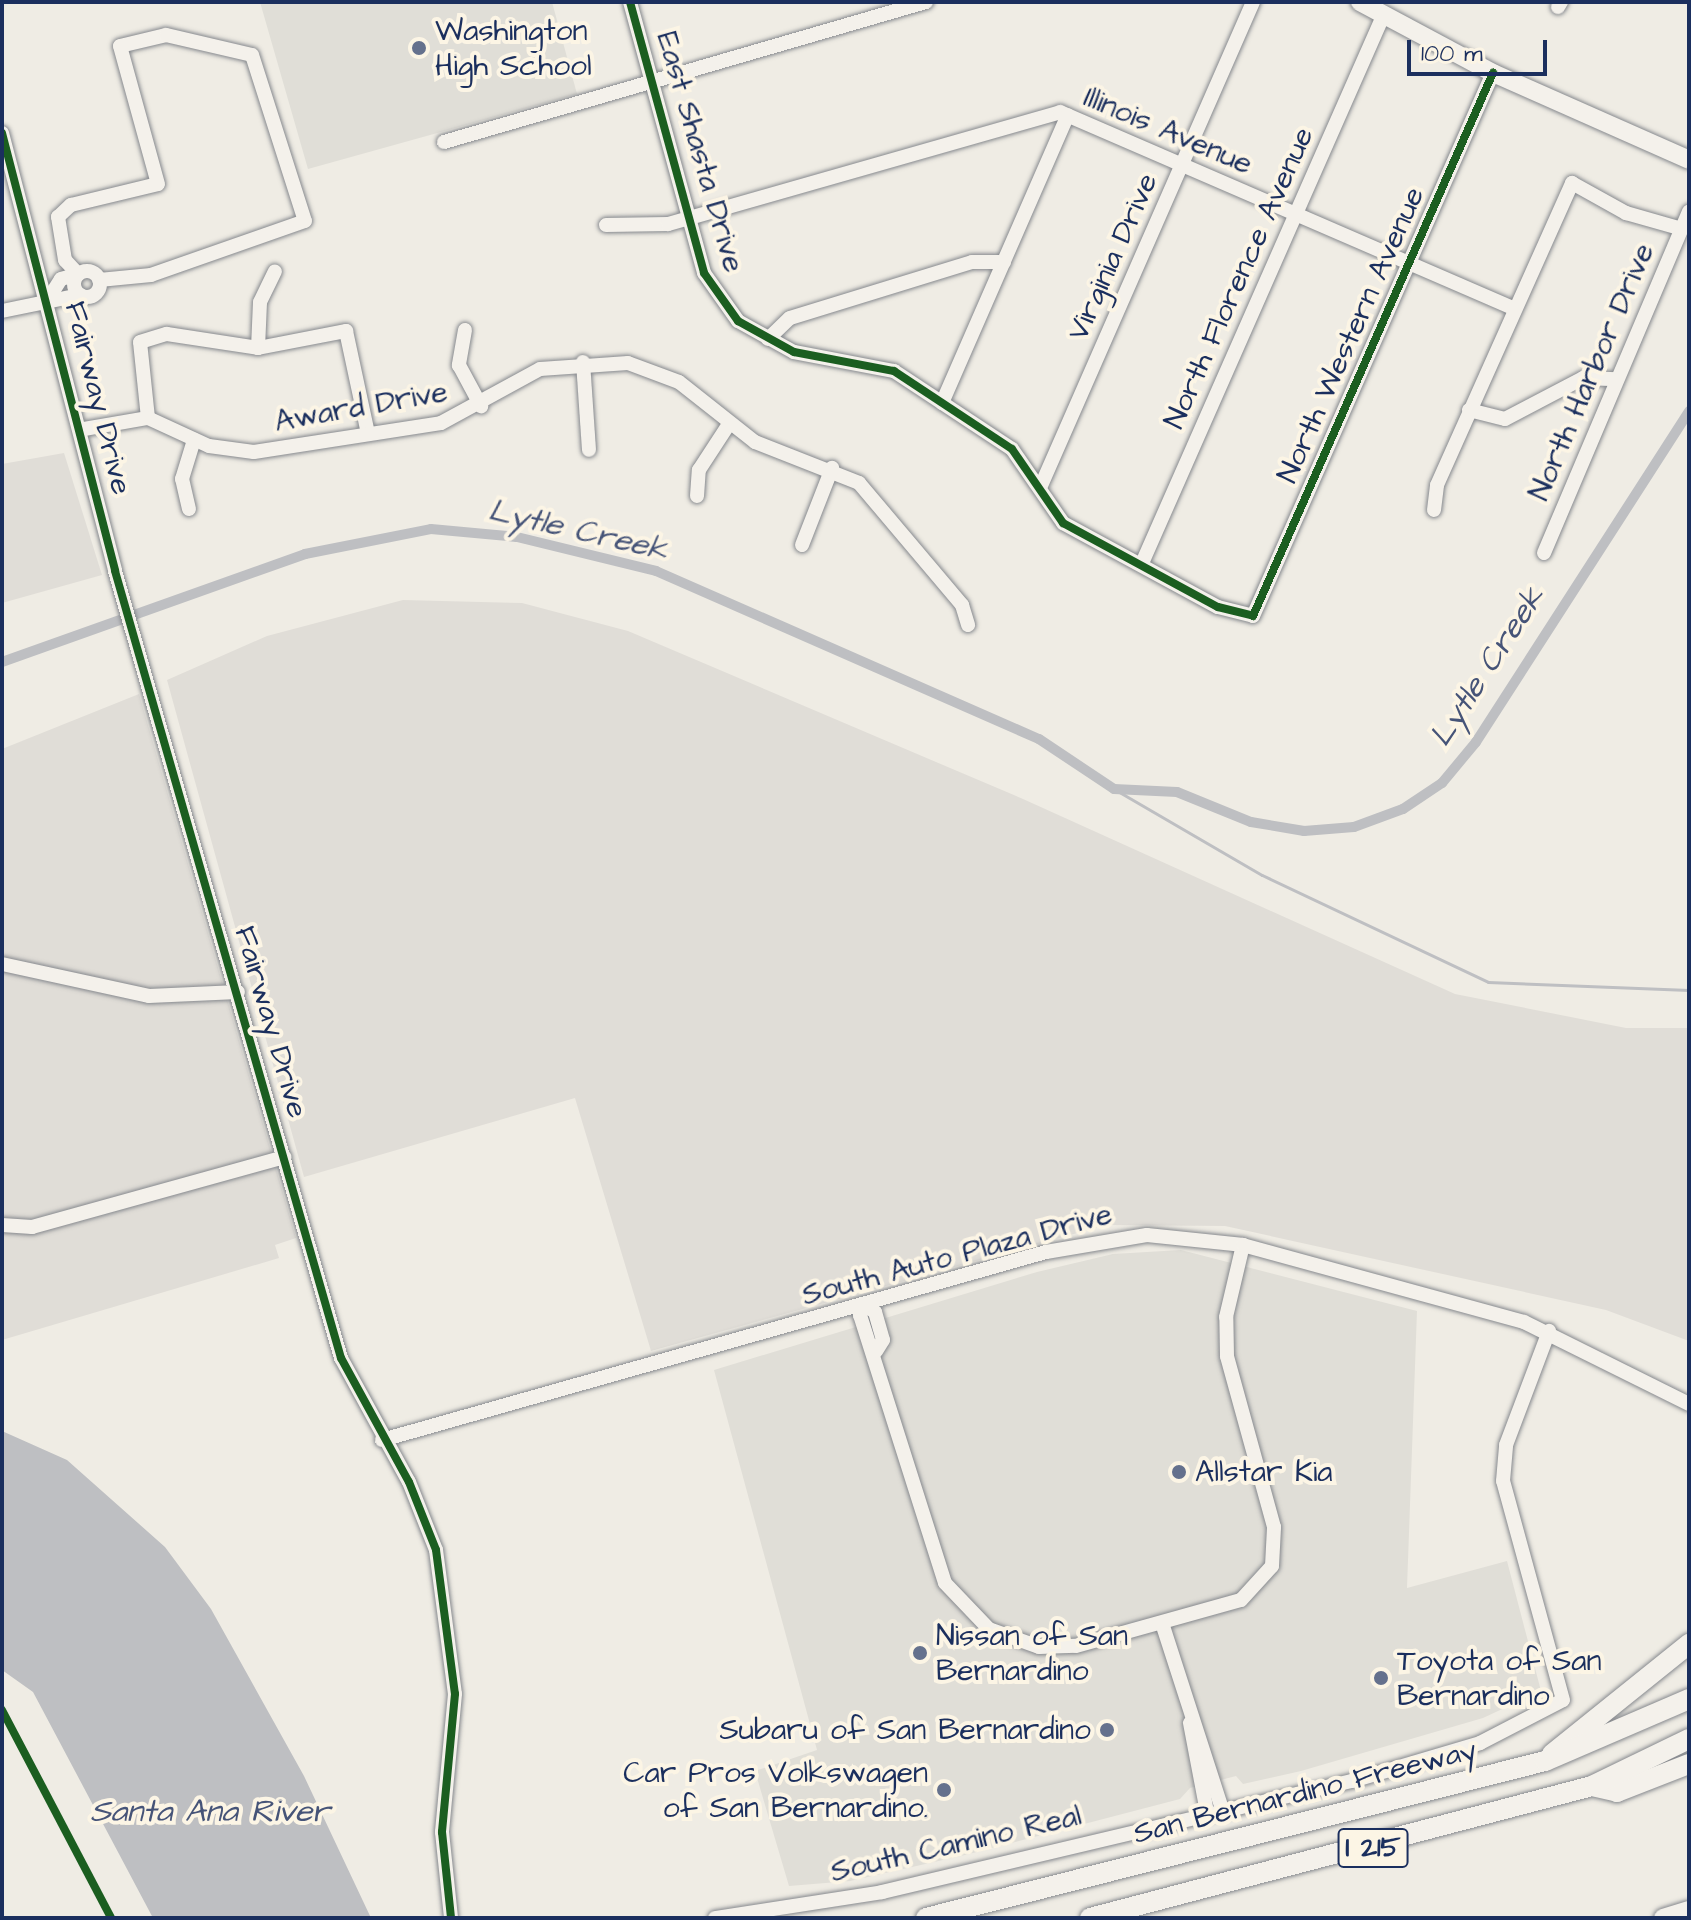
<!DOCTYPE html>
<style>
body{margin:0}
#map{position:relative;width:1691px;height:1920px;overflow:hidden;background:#efece4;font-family:"Architects Daughter",sans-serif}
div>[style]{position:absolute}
.built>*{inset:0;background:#e0ded7}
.green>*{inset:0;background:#e0ddd7}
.water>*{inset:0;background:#bebfc2}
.stream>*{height:3px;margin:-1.5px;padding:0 1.5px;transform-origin:1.5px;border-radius:1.5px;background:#bebfc2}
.canal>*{height:10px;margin:-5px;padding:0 5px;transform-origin:5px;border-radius:5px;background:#bebfc2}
.roads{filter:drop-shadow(0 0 2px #86898e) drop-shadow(0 0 2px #86898e)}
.minor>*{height:14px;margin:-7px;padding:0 7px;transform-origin:7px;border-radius:7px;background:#f4f1eb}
.minor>.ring{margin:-7px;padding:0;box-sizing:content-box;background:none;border:14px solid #f4f1eb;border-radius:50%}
.major>*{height:18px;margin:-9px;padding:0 9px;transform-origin:9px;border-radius:9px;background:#f4f1eb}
.highway>*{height:20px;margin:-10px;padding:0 10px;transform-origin:10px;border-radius:10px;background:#f4f1eb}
.cycleway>*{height:8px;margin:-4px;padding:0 4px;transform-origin:4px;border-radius:4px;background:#1b5e20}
.dots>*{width:22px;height:22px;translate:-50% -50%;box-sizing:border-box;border:4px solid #fcf5e5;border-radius:50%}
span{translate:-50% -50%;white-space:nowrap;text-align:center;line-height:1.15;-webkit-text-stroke:8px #fcf5e5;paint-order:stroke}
.shield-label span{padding:2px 6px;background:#fcf5e5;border:2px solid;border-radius:6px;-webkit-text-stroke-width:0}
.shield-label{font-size:28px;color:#1b2f5e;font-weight:700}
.poi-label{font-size:30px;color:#1b2f5e}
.left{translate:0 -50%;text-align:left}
.right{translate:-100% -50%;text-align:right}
.street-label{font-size:30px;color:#1b2f5e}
.water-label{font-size:32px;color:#465478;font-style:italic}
.frame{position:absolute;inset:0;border:4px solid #1b2f5e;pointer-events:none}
.scale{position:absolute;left:1407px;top:40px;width:140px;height:36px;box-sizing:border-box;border:4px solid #1b2f5e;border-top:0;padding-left:10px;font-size:24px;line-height:28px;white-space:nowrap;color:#1b2f5e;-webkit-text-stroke:6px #fcf5e5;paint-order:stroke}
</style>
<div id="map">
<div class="built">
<i style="clip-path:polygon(260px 2px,552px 2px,577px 94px,308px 169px)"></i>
<i style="clip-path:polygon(1181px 1250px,1417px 1311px,1407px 1588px,1507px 1561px,1541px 1691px,1483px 1718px,1301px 1771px,1243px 1784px,1236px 1776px,1190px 1788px,1180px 1799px,965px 1855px,850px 1881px,789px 1886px,755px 1771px,817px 1750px,714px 1370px,1037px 1272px,1113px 1254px)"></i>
</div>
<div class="green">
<i style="clip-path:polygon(64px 453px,102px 575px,2px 603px,2px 464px)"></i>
<i style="clip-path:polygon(403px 600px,522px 603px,628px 631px,1023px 799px,1455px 994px,1626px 1028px,1689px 1028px,1689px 1341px,1606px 1310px,1225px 1226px,1106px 1225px,651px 1351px,575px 1098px,304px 1177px,167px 680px,267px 636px)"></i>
<i style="clip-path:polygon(139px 694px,296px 1238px,275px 1245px,279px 1258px,2px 1340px,2px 749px)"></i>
</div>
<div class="water">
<i style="clip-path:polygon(2px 1431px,67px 1460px,165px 1547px,211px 1609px,304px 1776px,371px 1918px,153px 1918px,33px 1692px,2px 1670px)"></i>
</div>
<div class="stream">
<i style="left:1114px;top:789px;width:171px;rotate:30.2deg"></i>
<i style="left:1262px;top:875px;width:250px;rotate:25.3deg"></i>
<i style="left:1488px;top:982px;width:201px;rotate:2.3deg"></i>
</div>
<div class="canal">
<i style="left:2px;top:662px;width:322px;rotate:-19.6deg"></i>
<i style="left:305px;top:554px;width:128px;rotate:-11.2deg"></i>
<i style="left:431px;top:529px;width:86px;rotate:5.3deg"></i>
<i style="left:517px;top:537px;width:143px;rotate:13.7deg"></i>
<i style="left:656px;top:571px;width:418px;rotate:23.7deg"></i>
<i style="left:1039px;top:739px;width:90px;rotate:33.7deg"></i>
<i style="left:1114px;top:789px;width:63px;rotate:2.7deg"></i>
<i style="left:1177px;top:792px;width:80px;rotate:22.1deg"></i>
<i style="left:1251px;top:822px;width:54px;rotate:9.6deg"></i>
<i style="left:1304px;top:831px;width:50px;rotate:-4.6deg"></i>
<i style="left:1354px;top:827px;width:52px;rotate:-20.2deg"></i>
<i style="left:1403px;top:809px;width:47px;rotate:-33.7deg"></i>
<i style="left:1442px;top:783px;width:53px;rotate:-50.3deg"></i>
<i style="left:1476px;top:742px;width:394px;rotate:-57.2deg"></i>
</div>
<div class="roads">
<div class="minor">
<i style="left:630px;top:2px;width:281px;rotate:74.7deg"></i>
<i style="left:704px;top:273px;width:59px;rotate:54.7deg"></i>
<i style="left:738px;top:321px;width:64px;rotate:29deg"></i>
<i style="left:794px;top:352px;width:102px;rotate:10.8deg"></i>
<i style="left:894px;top:371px;width:141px;rotate:33.5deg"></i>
<i style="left:1012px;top:449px;width:90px;rotate:55.4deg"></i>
<i style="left:1063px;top:523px;width:176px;rotate:28.5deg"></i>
<i style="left:1218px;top:607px;width:36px;rotate:14deg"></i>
<i style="left:1253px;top:616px;width:594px;rotate:-66.16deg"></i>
<i style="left:1558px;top:7px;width:6px;rotate:-59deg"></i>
<i style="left:2px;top:133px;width:452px;rotate:75.5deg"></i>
<i style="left:115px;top:571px;width:819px;rotate:73.98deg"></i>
<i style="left:341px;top:1358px;width:141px;rotate:61.3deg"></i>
<i style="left:409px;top:1482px;width:73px;rotate:68.3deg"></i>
<i style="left:436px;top:1550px;width:145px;rotate:82.5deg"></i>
<i style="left:455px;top:1694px;width:139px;rotate:95.4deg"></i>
<i style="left:442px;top:1832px;width:86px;rotate:84deg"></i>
<i style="left:444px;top:142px;width:502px;rotate:-16.2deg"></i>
<i style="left:606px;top:225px;width:62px;rotate:-0.9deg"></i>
<i style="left:668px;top:224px;width:408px;rotate:-15.9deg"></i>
<i style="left:1060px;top:112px;width:493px;rotate:23.4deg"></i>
<i class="ring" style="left:74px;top:271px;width:12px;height:12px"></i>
<i style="left:49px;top:298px;width:22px;rotate:-58deg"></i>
<i style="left:61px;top:279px;width:18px;rotate:-16deg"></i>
<i style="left:78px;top:274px;width:19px;rotate:-133deg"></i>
<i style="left:65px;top:260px;width:44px;rotate:-99.2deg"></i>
<i style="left:58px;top:217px;width:18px;rotate:-43deg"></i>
<i style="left:71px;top:205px;width:89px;rotate:-13.6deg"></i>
<i style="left:158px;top:184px;width:143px;rotate:-105.4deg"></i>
<i style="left:120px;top:46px;width:47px;rotate:-13.4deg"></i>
<i style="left:166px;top:35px;width:88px;rotate:13.1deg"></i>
<i style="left:252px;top:55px;width:174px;rotate:72.3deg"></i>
<i style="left:305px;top:221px;width:163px;rotate:160.7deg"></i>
<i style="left:151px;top:275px;width:52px;rotate:174.5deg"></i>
<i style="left:2px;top:311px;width:80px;rotate:-11.6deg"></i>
<i style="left:465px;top:330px;width:36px;rotate:100deg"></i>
<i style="left:459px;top:365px;width:47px;rotate:61.8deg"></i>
<i style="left:768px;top:339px;width:30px;rotate:-44deg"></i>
<i style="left:790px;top:318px;width:190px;rotate:-17.1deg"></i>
<i style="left:972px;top:262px;width:32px"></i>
<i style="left:258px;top:348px;width:46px;rotate:-87.5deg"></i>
<i style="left:260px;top:302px;width:34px;rotate:-64deg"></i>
<i style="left:583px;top:362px;width:88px;rotate:86.1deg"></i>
<i style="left:942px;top:403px;width:314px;rotate:-66.4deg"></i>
<i style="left:1469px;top:410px;width:37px;rotate:14deg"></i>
<i style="left:1505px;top:419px;width:88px;rotate:-27.7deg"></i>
<i style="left:1583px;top:378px;width:34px;rotate:2deg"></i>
<i style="left:148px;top:418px;width:76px;rotate:-96deg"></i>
<i style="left:140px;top:342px;width:28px;rotate:-17deg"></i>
<i style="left:167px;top:334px;width:92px;rotate:8.7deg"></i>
<i style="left:258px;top:348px;width:90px;rotate:-10.9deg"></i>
<i style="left:346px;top:331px;width:100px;rotate:77.9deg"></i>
<i style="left:84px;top:429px;width:65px;rotate:-9.8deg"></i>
<i style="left:148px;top:418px;width:67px;rotate:24.7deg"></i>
<i style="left:209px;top:446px;width:45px;rotate:7.6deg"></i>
<i style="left:254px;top:452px;width:189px;rotate:-8.8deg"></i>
<i style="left:441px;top:423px;width:113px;rotate:-28.6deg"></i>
<i style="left:540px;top:369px;width:88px;rotate:-3.9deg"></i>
<i style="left:628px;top:363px;width:54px;rotate:20.4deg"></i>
<i style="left:679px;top:382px;width:97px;rotate:38.3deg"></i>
<i style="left:755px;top:442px;width:112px;rotate:21.5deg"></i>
<i style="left:859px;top:483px;width:160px;rotate:49.8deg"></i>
<i style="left:962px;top:605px;width:21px;rotate:73deg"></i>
<i style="left:1040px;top:488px;width:531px;rotate:-66.33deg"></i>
<i style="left:697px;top:496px;width:26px;rotate:-86deg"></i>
<i style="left:699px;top:470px;width:51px;rotate:-56.9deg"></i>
<i style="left:189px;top:509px;width:31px;rotate:-103deg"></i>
<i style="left:182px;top:479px;width:41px;rotate:-72.9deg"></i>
<i style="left:1434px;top:510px;width:25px;rotate:-83deg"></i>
<i style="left:1437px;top:485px;width:331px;rotate:-65.9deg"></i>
<i style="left:1572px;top:183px;width:62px;rotate:29.1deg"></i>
<i style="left:1626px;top:213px;width:58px;rotate:15.9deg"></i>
<i style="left:802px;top:545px;width:83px;rotate:-68.7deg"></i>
<i style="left:1544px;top:553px;width:371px;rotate:-67deg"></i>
<i style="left:1143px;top:561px;width:596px;rotate:-66.23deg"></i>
<i style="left:2px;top:964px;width:150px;rotate:12.3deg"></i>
<i style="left:149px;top:996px;width:89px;rotate:-2.6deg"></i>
<i style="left:2px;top:1225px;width:30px;rotate:4deg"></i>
<i style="left:32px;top:1227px;width:262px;rotate:-15.5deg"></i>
<i style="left:864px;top:1305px;width:11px;rotate:112deg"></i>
<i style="left:860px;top:1315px;width:281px;rotate:72.4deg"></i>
<i style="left:945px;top:1583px;width:64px;rotate:46.3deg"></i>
<i style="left:989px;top:1629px;width:53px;rotate:19.8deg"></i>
<i style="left:1039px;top:1647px;width:37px;rotate:-2deg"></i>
<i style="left:1076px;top:1646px;width:171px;rotate:-15.6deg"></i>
<i style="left:1241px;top:1600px;width:46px;rotate:-47.6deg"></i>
<i style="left:1272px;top:1566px;width:39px;rotate:-87deg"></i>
<i style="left:1274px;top:1527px;width:177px;rotate:-105.4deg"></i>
<i style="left:1227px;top:1356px;width:39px;rotate:-91deg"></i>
<i style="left:1226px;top:1317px;width:74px;rotate:-76.7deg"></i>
<i style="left:864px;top:1305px;width:13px;rotate:32deg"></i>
<i style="left:875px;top:1312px;width:29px;rotate:74deg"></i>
<i style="left:883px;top:1340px;width:13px;rotate:122deg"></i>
<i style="left:382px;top:1440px;width:690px;rotate:-15.81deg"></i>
<i style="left:1046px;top:1252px;width:102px;rotate:-9.6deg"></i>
<i style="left:1147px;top:1235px;width:97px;rotate:5.9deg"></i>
<i style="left:1243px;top:1245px;width:291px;rotate:15.3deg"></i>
<i style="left:1524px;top:1322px;width:184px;rotate:26.4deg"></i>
<i style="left:1162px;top:1623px;width:195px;rotate:72.1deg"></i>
<i style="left:1190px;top:1723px;width:91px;rotate:79.2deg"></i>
<i style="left:715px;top:1918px;width:169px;rotate:-8.8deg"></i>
<i style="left:882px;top:1892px;width:483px;rotate:-13.3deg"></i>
<i style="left:1352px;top:1781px;width:134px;rotate:-16.5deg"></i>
<i style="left:1480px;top:1743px;width:93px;rotate:-27.4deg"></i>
<i style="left:1563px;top:1700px;width:227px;rotate:-105.3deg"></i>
<i style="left:1503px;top:1481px;width:36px;rotate:-85deg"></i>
<i style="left:1506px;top:1445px;width:122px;rotate:-69.3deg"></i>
</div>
<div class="major">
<i style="left:1360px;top:2px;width:151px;rotate:28.1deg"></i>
<i style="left:1493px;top:73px;width:214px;rotate:23.9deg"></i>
<i style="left:1663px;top:1918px;width:27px;rotate:-17deg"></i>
</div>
<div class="highway">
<i style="left:1552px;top:1754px;width:176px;rotate:-38.8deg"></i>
<i style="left:1592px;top:1786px;width:26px;rotate:13deg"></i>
<i style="left:1617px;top:1792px;width:77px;rotate:-21.3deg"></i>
<i style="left:926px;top:1918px;width:639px;rotate:-14.23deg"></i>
<i style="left:1545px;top:1761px;width:157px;rotate:-23.3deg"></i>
<i style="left:1090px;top:1918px;width:519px;rotate:-14.73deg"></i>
<i style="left:1592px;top:1786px;width:108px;rotate:-25.9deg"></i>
</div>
</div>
<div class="cycleway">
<i style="left:630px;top:2px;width:281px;rotate:74.7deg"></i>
<i style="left:704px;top:273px;width:59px;rotate:54.7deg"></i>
<i style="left:738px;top:321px;width:64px;rotate:29deg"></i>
<i style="left:794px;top:352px;width:102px;rotate:10.8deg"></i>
<i style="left:894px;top:371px;width:141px;rotate:33.5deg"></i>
<i style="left:1012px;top:449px;width:90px;rotate:55.4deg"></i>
<i style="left:1063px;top:523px;width:176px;rotate:28.5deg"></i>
<i style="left:1218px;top:607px;width:36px;rotate:14deg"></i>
<i style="left:1253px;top:616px;width:594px;rotate:-66.16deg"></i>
<i style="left:2px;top:133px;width:452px;rotate:75.5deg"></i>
<i style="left:115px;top:571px;width:819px;rotate:73.98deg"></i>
<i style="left:341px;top:1358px;width:141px;rotate:61.3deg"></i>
<i style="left:409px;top:1482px;width:73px;rotate:68.3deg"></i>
<i style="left:436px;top:1550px;width:145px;rotate:82.5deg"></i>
<i style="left:455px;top:1694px;width:139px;rotate:95.4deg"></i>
<i style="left:442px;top:1832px;width:86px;rotate:84deg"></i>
<i style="left:2px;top:1710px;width:235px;rotate:62.3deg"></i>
</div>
<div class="dots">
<i style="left:419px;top:48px;background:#65718d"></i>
<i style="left:1179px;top:1472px;background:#65718d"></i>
<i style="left:920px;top:1653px;background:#65718d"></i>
<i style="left:1381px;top:1678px;background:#65718d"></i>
<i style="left:1107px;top:1730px;background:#65718d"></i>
<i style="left:944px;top:1790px;background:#65718d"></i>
</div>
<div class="shield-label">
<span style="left:1373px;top:1848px">I 215</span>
</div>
<div class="poi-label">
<span class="left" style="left:435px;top:48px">Washington<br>High School</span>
<span class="left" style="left:1195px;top:1472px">Allstar Kia</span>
<span class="left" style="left:936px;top:1653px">Nissan of San<br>Bernardino</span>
<span class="left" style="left:1397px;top:1678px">Toyota of San<br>Bernardino</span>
<span class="right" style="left:1091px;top:1730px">Subaru of San Bernardino</span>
<span class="right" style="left:928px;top:1790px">Car Pros Volkswagen<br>of San Bernardino.</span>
</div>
<div class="street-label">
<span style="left:1168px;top:131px;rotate:23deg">Illinois Avenue</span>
<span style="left:700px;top:152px;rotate:74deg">East Shasta Drive</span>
<span style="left:1113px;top:257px;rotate:-66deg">Virginia Drive</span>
<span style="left:1239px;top:278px;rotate:-66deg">North Florence Avenue</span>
<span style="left:1351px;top:335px;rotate:-66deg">North Western Avenue</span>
<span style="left:1592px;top:372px;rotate:-67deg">North Harbor Drive</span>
<span style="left:98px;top:398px;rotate:76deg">Fairway Drive</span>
<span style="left:361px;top:407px;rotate:-10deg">Award Drive</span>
<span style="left:271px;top:1022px;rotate:74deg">Fairway Drive</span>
<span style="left:957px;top:1255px;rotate:-15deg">South Auto Plaza Drive</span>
<span style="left:1305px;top:1792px;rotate:-14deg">San Bernardino Freeway</span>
<span style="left:956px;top:1844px;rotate:-13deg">South Camino Real</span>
</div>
<div class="water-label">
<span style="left:578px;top:531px;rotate:13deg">Lytle Creek</span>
<span style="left:1488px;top:667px;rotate:-57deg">Lytle Creek</span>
<span style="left:210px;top:1812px">Santa Ana River</span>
</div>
<div class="frame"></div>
<div class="scale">100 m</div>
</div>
